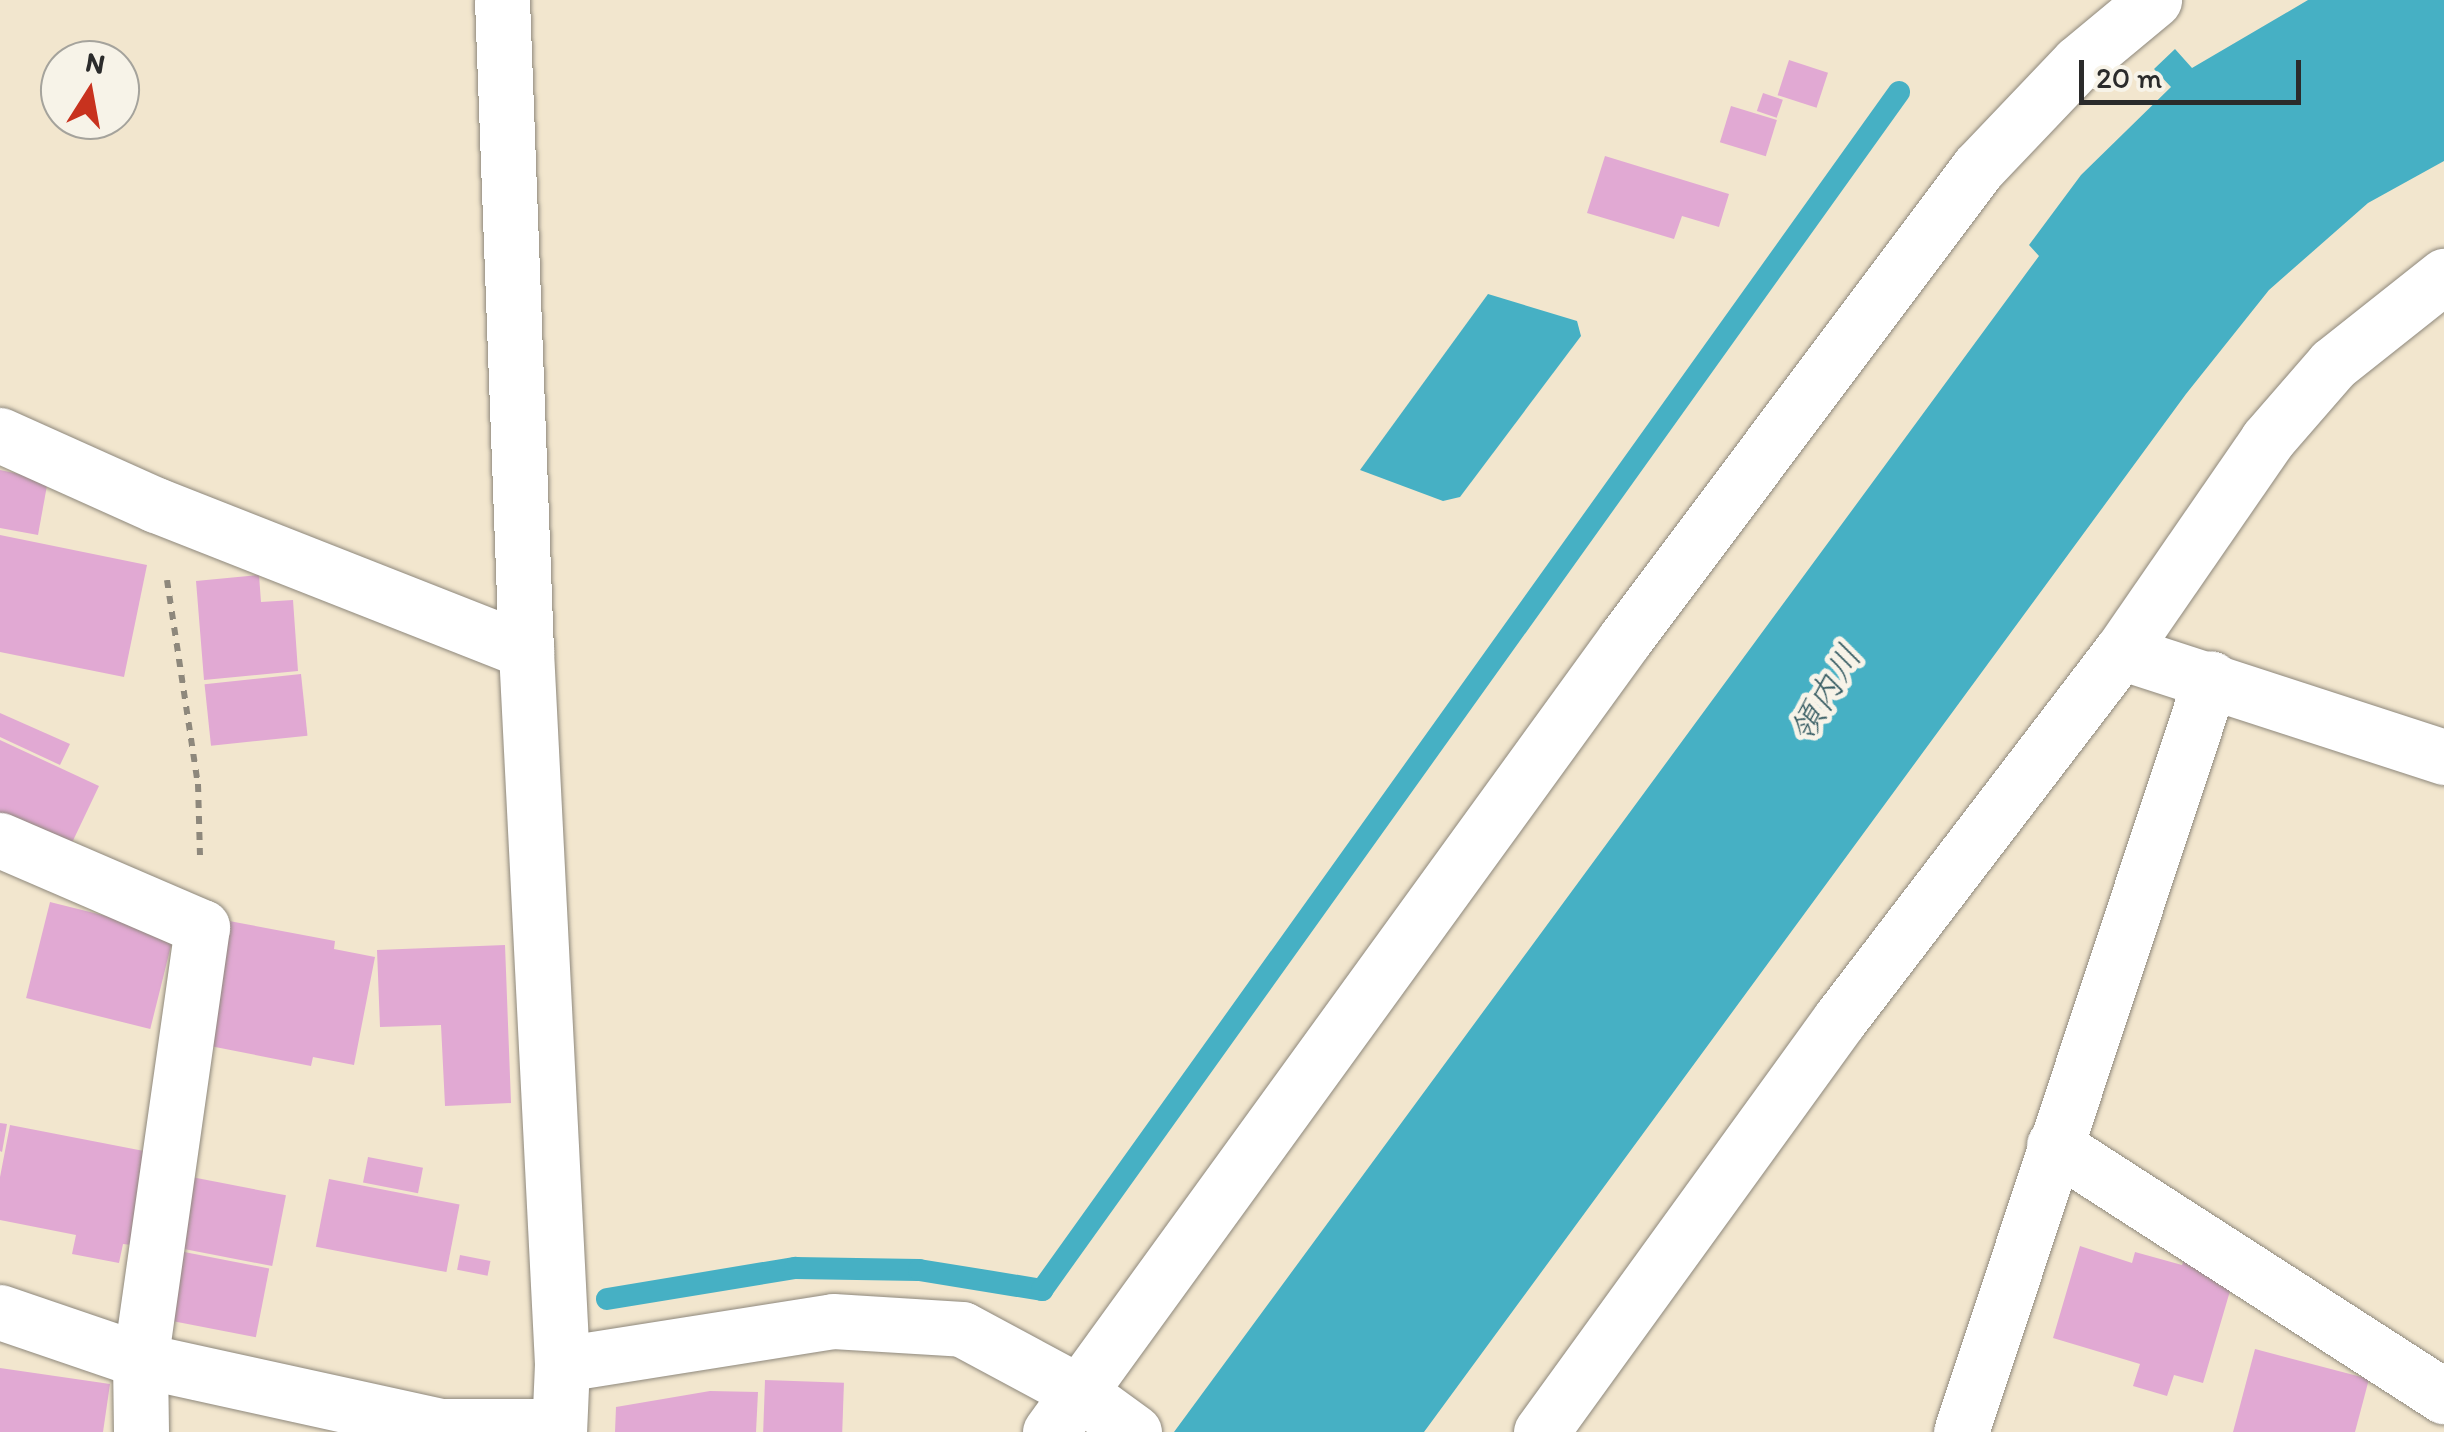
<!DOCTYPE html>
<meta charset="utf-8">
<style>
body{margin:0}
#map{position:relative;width:2444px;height:1432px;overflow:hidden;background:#f2e6ce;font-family:Itim,"Klee One",sans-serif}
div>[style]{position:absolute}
.water>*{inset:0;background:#46b0c4}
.stream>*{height:22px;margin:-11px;padding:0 11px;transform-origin:11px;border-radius:11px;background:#46b0c4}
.building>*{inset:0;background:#e1a9d3;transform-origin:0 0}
.path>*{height:6px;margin-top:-3px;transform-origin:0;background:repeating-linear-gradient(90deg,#8e887c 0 8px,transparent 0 16px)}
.roads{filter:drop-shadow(0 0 2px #8e887c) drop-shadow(0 0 2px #8e887c)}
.street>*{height:55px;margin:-27.5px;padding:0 27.5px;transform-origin:27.5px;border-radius:27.5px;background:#fff}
span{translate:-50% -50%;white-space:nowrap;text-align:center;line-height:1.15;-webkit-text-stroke:10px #f7f3e8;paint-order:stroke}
.water-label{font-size:35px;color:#345a61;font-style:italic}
.north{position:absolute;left:40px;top:40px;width:100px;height:100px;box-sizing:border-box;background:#f7f3e8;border:2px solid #a5a39c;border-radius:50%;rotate:11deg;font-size:28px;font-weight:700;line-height:40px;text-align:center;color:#2b2b2b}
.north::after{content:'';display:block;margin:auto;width:35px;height:45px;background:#c8321e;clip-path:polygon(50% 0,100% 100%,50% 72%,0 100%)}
.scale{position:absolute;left:2079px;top:60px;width:222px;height:45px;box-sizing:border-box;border:5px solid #2b2b2b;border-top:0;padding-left:12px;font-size:30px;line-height:35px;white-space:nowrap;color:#2b2b2b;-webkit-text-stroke:8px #f7f3e8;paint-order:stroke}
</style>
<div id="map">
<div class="water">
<i style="clip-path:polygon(2308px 0,2444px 0,2444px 161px,2368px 203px,2269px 290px,2186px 394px,1424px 1432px,1174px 1432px,2039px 256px,2029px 245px,2081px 175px,2171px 87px,2154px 69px,2175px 49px,2192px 68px)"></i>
<i style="clip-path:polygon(1488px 294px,1577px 321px,1581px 336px,1460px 497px,1443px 501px,1360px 470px)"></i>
</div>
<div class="stream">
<i style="left:607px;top:1299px;width:191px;rotate:-9.4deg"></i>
<i style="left:795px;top:1268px;width:124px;rotate:0.9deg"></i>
<i style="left:919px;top:1270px;width:125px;rotate:9.2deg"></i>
<i style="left:1042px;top:1290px;width:1473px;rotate:-54.42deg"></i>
</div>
<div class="building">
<i style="left:1789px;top:60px;width:41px;height:37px;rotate:18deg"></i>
<i style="left:1763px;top:93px;width:21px;height:19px;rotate:19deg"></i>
<i style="left:1731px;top:106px;width:48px;height:38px;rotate:17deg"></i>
<i style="clip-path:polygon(1605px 156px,1729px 194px,1719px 227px,1682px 216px,1674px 239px,1587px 213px)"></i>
<i style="clip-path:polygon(0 470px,48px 480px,38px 535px,0 528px)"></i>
<i style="clip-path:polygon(0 535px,147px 565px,124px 677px,0 652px)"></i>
<i style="clip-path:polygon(259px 575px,261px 602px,293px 600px,298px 671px,204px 680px,196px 581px)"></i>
<i style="left:301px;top:674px;width:62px;height:97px;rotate:84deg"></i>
<i style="clip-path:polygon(0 713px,70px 744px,60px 765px,0 737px)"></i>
<i style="clip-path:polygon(0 740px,99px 786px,69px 849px,0 817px)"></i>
<i style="left:50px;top:902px;width:128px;height:99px;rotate:14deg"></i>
<i style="clip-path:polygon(229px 921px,335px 941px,334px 949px,375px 957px,354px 1065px,313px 1057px,311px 1066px,205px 1045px)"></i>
<i style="clip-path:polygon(505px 945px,511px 1103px,445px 1106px,441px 1025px,380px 1027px,377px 950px)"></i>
<i style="clip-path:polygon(0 1123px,7px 1124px,2px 1152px,0 1151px)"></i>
<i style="clip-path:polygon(10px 1125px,149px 1152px,131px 1245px,123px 1244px,119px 1263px,72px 1254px,76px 1235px,0 1220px,0 1177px)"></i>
<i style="left:368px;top:1157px;width:56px;height:26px;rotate:11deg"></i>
<i style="left:176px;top:1174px;width:112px;height:72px;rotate:11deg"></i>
<i style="left:329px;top:1179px;width:133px;height:69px;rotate:11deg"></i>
<i style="clip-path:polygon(2080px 1246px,2132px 1263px,2135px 1252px,2182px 1265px,2185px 1258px,2230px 1291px,2203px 1383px,2174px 1375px,2167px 1396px,2133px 1386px,2140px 1364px,2053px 1338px)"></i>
<i style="left:174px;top:1250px;width:97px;height:70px;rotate:11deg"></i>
<i style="left:460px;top:1255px;width:31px;height:15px;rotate:11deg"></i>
<i style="clip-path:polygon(2255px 1349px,2369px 1379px,2355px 1432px,2233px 1432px)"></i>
<i style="clip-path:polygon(0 1368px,110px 1384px,103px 1432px,0 1432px)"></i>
<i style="left:765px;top:1380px;width:79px;height:52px;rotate:2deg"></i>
<i style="clip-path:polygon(710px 1391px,758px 1392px,756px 1432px,615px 1432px,616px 1407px)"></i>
</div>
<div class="path">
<i style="left:167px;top:580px;width:206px;rotate:81.4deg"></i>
<i style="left:198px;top:784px;width:71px;rotate:88.4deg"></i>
</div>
<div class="roads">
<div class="street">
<i style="left:502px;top:0;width:651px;rotate:87.89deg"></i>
<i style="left:526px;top:651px;width:714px;rotate:87.11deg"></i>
<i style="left:562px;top:1364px;width:68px;rotate:92.5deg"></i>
<i style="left:0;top:435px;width:171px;rotate:24.2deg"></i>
<i style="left:156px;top:505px;width:398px;rotate:21.5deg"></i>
<i style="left:2121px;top:652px;width:340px;rotate:18deg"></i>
<i style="left:0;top:840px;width:220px;rotate:23.3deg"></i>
<i style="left:202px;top:927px;width:437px;rotate:98.1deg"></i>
<i style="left:140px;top:1360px;width:72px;rotate:89.2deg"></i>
<i style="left:2054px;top:1145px;width:464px;rotate:32.8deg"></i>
<i style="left:0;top:1312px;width:148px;rotate:18.9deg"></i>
<i style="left:140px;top:1360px;width:306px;rotate:12.4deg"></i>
<i style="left:439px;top:1426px;width:120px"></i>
<i style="left:562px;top:1364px;width:274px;rotate:-9deg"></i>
<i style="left:833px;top:1321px;width:129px;rotate:3.5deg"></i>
<i style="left:962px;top:1329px;width:133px;rotate:28.3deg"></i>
<i style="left:1079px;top:1392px;width:68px;rotate:36deg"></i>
<i style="left:1050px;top:1432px;width:980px;rotate:-54.05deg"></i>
<i style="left:1625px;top:639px;width:589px;rotate:-53.15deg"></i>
<i style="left:1978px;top:168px;width:145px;rotate:-46.4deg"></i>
<i style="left:2078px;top:63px;width:99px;rotate:-39.7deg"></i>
<i style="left:1541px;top:1432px;width:510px;rotate:-54.1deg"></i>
<i style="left:1840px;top:1019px;width:462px;rotate:-52.6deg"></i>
<i style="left:2121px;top:652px;width:257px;rotate:-55.4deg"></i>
<i style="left:2267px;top:440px;width:101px;rotate:-49deg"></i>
<i style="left:2333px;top:364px;width:142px;rotate:-38.4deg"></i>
<i style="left:1961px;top:1432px;width:794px;rotate:-71.66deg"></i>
</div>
</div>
<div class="water-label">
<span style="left:1825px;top:693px;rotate:-59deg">領内川</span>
</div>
<div class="north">N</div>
<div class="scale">20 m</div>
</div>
